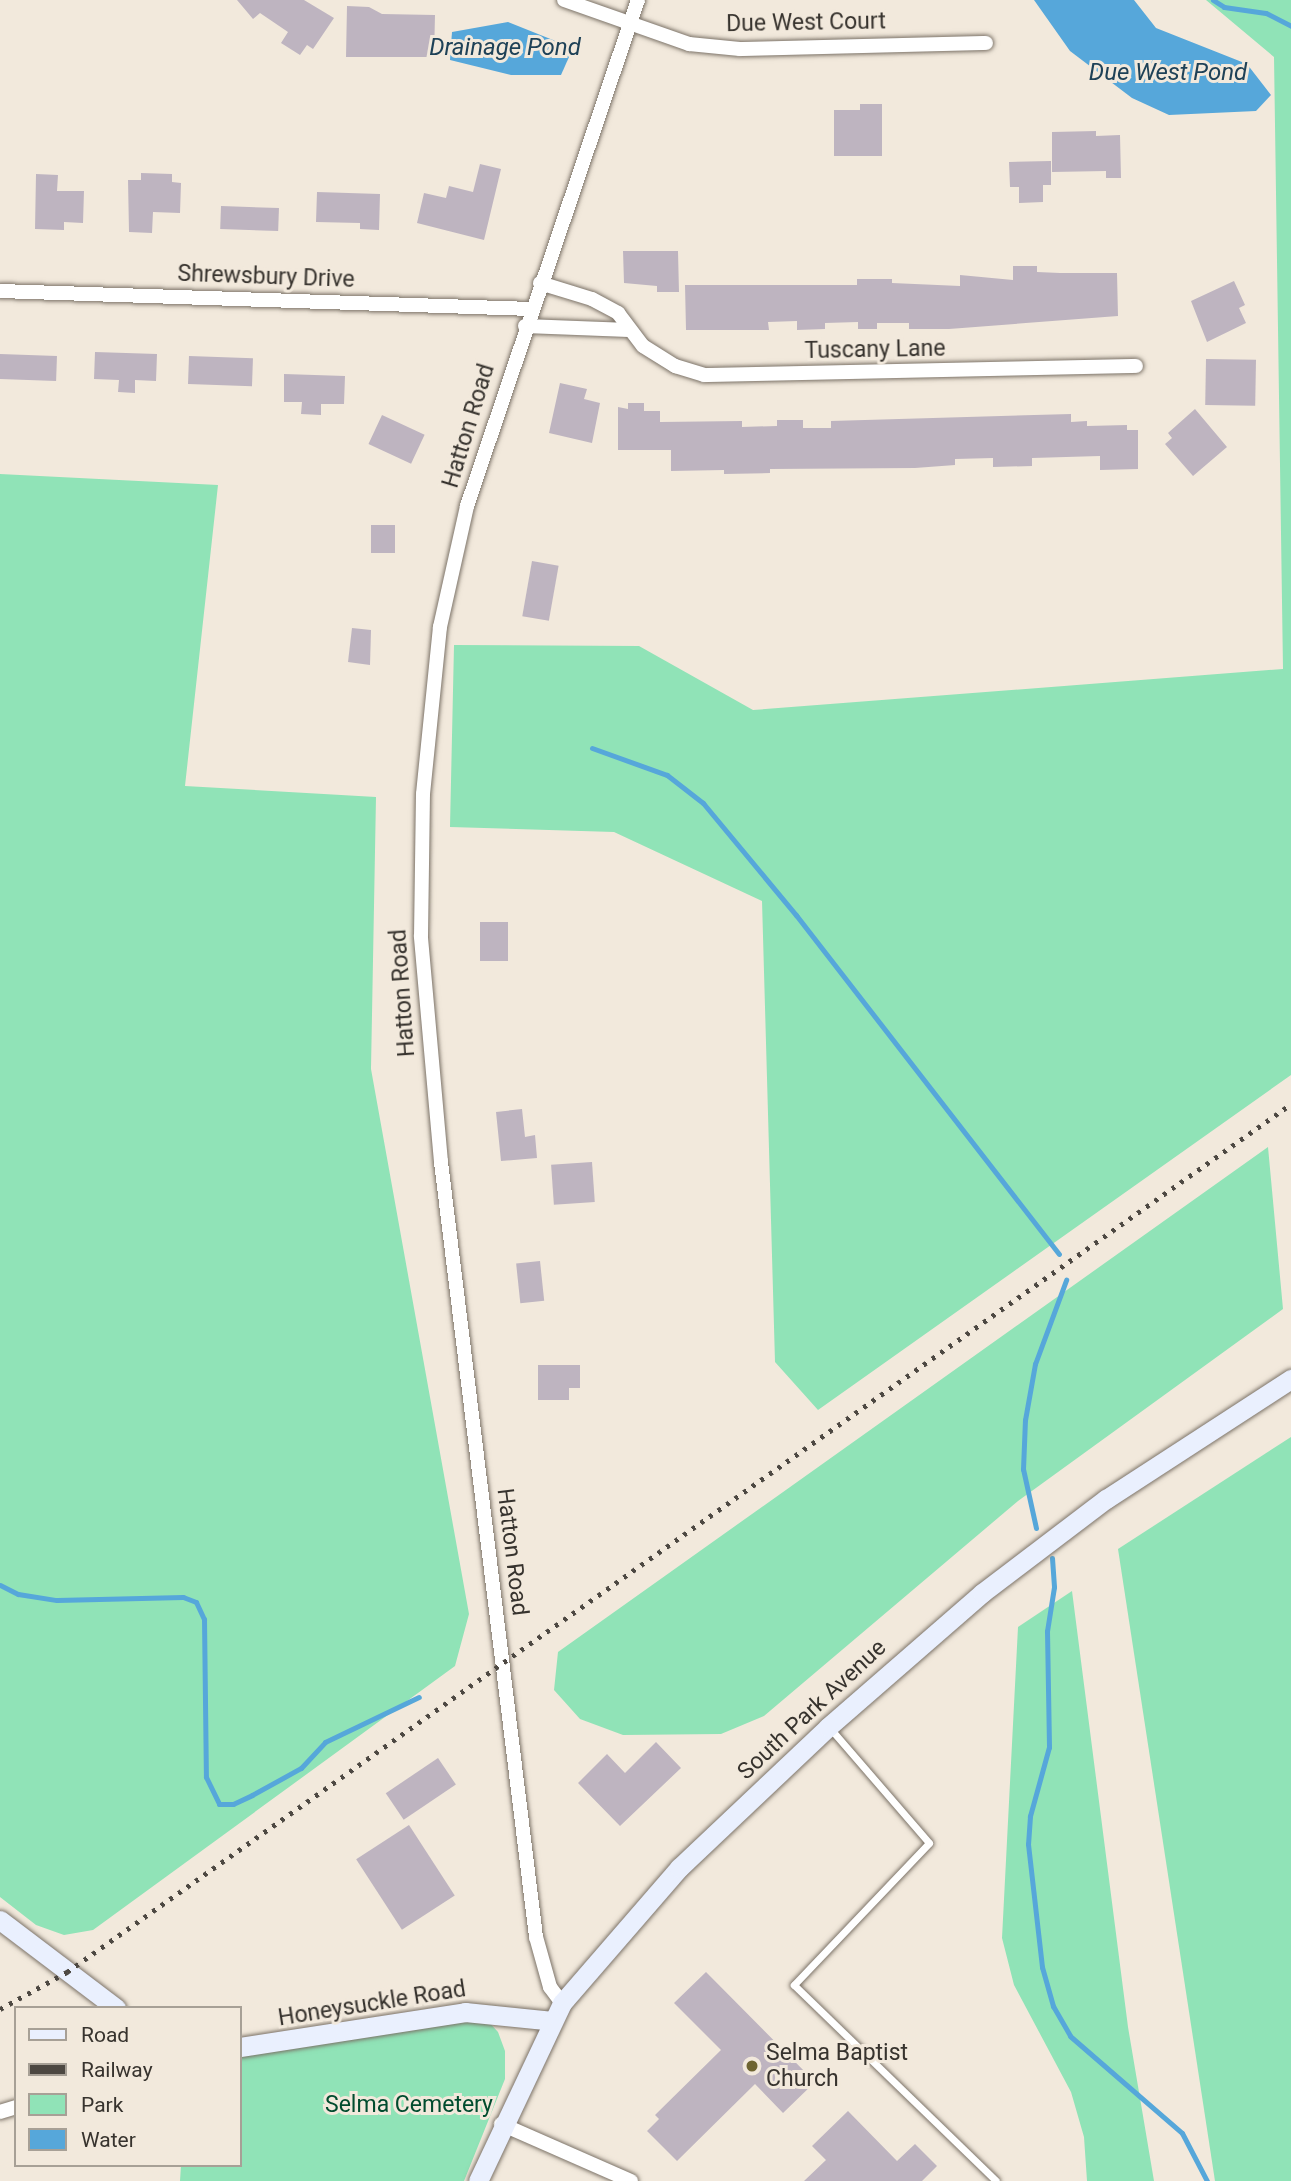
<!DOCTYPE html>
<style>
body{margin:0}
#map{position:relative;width:1291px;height:2181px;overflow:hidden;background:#f2e9dc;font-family:Roboto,sans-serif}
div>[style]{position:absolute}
.green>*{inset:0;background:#90e3b7}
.water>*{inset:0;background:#56a7da}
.stream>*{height:5px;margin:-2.5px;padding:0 2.5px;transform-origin:2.5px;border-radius:2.5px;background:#56a7da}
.building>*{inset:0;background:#beb4c0;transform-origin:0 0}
.roads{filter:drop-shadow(0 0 2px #7c7368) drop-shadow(0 0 2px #7c7368)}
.lane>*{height:7px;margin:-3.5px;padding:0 3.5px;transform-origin:3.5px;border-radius:3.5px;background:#fff}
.street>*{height:14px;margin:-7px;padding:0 7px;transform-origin:7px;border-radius:7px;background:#fff}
.secondary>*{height:19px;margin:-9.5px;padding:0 9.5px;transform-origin:9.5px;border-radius:9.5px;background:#eaf0fe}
.rail>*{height:5px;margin-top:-2.5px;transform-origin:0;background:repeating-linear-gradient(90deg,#4d4842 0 3.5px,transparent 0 10.5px)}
.dots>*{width:19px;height:19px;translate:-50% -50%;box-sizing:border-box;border:4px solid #f2e9dc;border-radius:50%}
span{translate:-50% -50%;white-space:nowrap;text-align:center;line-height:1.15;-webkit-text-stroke:6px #f2e9dc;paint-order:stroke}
.street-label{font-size:23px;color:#37332e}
.poi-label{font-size:23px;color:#37332e}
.left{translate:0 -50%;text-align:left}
.park-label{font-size:23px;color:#004c2e}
.water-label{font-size:24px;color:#1e4157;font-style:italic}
.legend{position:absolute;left:14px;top:2006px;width:228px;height:161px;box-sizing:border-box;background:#f2e9dc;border:2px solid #a7a096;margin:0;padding:9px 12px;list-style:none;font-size:21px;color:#37332e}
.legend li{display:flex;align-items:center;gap:14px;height:35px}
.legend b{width:35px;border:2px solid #a7a096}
</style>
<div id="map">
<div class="green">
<i style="clip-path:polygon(1206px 0,1291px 0,1291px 1075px,818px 1410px,775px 1362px,762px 901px,614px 832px,450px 827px,454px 645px,639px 646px,753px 710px,1283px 669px,1274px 57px)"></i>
<i style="clip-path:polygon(0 474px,218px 485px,185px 786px,376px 797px,371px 1069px,469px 1614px,455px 1666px,93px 1930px,64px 1935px,36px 1925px,0 1897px)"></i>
<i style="clip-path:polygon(1268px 1147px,1283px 1309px,1018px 1501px,764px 1716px,721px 1734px,623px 1735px,580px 1719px,554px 1690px,558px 1652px)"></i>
<i style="clip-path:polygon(1291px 1437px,1291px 2181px,1215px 2181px,1118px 1549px)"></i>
<i style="clip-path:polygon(1072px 1591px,1128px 2027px,1154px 2181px,1087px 2181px,1084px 2137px,1071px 2092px,1014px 1985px,1002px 1938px,1018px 1627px)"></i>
<i style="clip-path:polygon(463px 2018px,485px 2018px,498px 2032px,505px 2051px,505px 2079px,464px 2181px,180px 2181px,181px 2165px,240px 2165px,240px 2056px)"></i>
</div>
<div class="water">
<i style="clip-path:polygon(1034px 0,1134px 0,1156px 28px,1247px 64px,1271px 95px,1256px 111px,1169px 115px,1132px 98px,1070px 51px)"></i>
<i style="clip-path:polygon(508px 22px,573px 48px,561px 75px,511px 75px,450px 60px,452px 32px)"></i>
</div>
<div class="stream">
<i style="left:1213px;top:0;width:13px;rotate:32deg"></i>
<i style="left:1224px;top:7px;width:42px;rotate:8.1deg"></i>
<i style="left:1266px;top:13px;width:28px;rotate:27deg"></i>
<i style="left:592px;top:748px;width:80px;rotate:19.8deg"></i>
<i style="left:667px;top:775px;width:46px;rotate:37.9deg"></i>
<i style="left:703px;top:803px;width:146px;rotate:50.3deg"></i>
<i style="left:796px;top:915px;width:429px;rotate:52.2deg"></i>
<i style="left:1036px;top:1528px;width:60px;rotate:-102.4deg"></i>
<i style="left:1023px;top:1469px;width:49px;rotate:-87.7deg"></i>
<i style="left:1025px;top:1420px;width:57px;rotate:-79.9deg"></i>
<i style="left:1035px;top:1364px;width:90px;rotate:-69.7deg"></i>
<i style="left:1052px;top:1558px;width:29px;rotate:86deg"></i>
<i style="left:1054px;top:1587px;width:45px;rotate:99deg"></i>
<i style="left:1047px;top:1631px;width:116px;rotate:89deg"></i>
<i style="left:1049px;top:1747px;width:72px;rotate:105.4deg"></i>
<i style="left:1030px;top:1816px;width:28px;rotate:94deg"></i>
<i style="left:1028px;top:1844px;width:124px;rotate:83.5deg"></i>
<i style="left:1042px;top:1967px;width:41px;rotate:74.2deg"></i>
<i style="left:1053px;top:2006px;width:34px;rotate:60deg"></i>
<i style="left:1070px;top:2036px;width:148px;rotate:40.9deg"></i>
<i style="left:1182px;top:2133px;width:54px;rotate:62.5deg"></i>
<i style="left:0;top:1585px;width:20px;rotate:27deg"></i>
<i style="left:18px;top:1594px;width:39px;rotate:9deg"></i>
<i style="left:57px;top:1600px;width:126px;rotate:-1.4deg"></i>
<i style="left:183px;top:1597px;width:14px;rotate:21deg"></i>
<i style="left:196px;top:1602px;width:19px;rotate:65deg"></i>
<i style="left:204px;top:1619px;width:158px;rotate:89.3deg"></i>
<i style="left:206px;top:1777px;width:30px;rotate:64deg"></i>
<i style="left:219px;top:1804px;width:14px"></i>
<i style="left:233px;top:1804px;width:21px;rotate:-25deg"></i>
<i style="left:252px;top:1795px;width:56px;rotate:-28.9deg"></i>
<i style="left:301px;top:1768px;width:35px;rotate:-47deg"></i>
<i style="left:325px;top:1742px;width:104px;rotate:-25.6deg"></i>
</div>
<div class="building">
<i style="clip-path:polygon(237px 0,304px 0,334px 18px,313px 49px,307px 45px,300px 55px,281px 43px,288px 32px,260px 13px,253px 19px)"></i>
<i style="clip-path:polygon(347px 6px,369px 7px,382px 14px,435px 15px,434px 57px,346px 57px)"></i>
<i style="clip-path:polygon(860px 104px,882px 104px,882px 156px,834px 156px,834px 110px,860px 110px)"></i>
<i style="clip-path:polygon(1096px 131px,1096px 136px,1120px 135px,1121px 178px,1106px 178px,1106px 171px,1052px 172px,1052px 132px)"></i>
<i style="clip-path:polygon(1051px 161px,1051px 185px,1043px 185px,1043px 202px,1019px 203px,1019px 187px,1010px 187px,1009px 162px)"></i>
<i style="clip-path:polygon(480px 164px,501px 169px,484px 240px,417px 223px,424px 193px,446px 198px,449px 186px,473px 192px)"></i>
<i style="clip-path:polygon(141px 173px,172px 174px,172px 182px,181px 183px,180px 213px,153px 212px,152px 233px,129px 232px,128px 180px,141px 180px)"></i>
<i style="clip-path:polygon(36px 174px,58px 175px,57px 191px,84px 191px,83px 223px,64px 222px,64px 230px,35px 229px)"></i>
<i style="clip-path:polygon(317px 192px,380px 194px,379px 230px,360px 229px,360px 223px,316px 222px)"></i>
<i style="left:221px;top:206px;width:58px;height:23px;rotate:2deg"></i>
<i style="clip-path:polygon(623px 251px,678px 251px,679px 292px,657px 292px,657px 286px,624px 283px)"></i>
<i style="clip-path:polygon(1013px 266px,1037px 266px,1037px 272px,1060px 273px,1117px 273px,1118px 316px,949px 329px,909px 329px,909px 323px,877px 323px,877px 329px,858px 329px,858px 322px,825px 323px,825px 329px,797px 330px,797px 321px,768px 322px,769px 330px,686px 330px,685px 285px,857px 285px,857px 279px,892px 279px,892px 283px,960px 286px,960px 275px,1013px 280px)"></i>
<i style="clip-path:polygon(1234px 281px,1245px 305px,1239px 308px,1246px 323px,1207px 342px,1191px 301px)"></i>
<i style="clip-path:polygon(95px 352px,157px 354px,156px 381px,135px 380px,135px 393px,118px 392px,119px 380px,94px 379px)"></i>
<i style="left:0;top:354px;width:57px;height:25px;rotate:2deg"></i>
<i style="left:189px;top:356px;width:64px;height:28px;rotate:2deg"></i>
<i style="left:1206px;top:359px;width:50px;height:46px;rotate:1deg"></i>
<i style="clip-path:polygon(284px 374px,345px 376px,344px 404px,321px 404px,321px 415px,301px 414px,302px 402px,284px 402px)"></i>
<i style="clip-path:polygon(560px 383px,587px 389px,584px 399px,600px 403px,592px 443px,549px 433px)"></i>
<i style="clip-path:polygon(628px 403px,644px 403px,644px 411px,660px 411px,660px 422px,742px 421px,742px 427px,777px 426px,777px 420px,803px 420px,803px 428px,831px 428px,831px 421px,1071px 414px,1071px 422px,1087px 421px,1087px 426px,1127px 425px,1127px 430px,1138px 430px,1138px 469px,1100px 470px,1100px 456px,1032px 458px,1032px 466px,993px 467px,993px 458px,955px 459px,955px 465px,915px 468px,770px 469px,770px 473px,724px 474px,724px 470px,671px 471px,671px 450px,618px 450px,618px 407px,628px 409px)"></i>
<i style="clip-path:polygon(1195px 409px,1227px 447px,1193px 476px,1165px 444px,1172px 438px,1168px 433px)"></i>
<i style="left:382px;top:415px;width:47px;height:32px;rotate:25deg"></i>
<i style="left:371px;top:525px;width:24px;height:28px"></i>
<i style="left:532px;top:561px;width:27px;height:56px;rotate:10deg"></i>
<i style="clip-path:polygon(352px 628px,371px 630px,370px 665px,348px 662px)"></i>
<i style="left:480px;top:922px;width:28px;height:39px"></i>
<i style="clip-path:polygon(522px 1109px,525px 1137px,535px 1135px,537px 1158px,501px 1161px,496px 1112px)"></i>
<i style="left:592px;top:1162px;width:40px;height:41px;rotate:86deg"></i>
<i style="left:540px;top:1261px;width:40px;height:24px;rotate:84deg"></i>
<i style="clip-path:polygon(538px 1365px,580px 1365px,580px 1388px,569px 1388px,569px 1400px,538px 1400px)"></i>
<i style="clip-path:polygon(656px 1742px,681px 1768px,620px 1826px,578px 1783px,607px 1754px,625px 1773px)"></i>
<i style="left:438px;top:1758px;width:32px;height:63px;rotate:56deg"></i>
<i style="left:409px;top:1825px;width:84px;height:63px;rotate:57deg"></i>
<i style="clip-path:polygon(706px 1972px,815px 2082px,783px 2113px,755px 2084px,677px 2161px,647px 2131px,659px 2119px,655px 2115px,721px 2050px,674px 2003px)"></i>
<i style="clip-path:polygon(848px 2111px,897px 2161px,915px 2144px,937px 2166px,922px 2181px,804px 2181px,826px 2160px,812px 2146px)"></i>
</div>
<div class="roads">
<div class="lane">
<i style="left:829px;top:1727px;width:153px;rotate:49.2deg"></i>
<i style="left:929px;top:1843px;width:196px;rotate:133.6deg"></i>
<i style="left:794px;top:1985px;width:281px;rotate:44.1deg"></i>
</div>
<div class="street">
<i style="left:564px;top:0;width:133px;rotate:19.4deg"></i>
<i style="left:689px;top:44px;width:51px;rotate:5.6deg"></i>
<i style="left:740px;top:49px;width:246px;rotate:-1.4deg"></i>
<i style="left:540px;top:283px;width:54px;rotate:17.1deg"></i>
<i style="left:592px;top:299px;width:30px;rotate:28deg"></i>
<i style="left:618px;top:313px;width:41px;rotate:52.9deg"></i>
<i style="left:643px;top:346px;width:38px;rotate:32deg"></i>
<i style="left:675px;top:366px;width:30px;rotate:17deg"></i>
<i style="left:704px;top:375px;width:432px;rotate:-1.2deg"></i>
<i style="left:0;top:291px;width:531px;rotate:1.94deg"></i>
<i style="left:525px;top:326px;width:104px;rotate:2.2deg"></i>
<i style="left:562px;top:2003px;width:20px;rotate:-127deg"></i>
<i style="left:550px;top:1987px;width:52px;rotate:-105.6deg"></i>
<i style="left:536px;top:1937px;width:781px;rotate:-96.99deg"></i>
<i style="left:441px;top:1162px;width:227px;rotate:-95.1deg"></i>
<i style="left:421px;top:936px;width:142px;rotate:-89.2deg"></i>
<i style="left:423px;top:794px;width:168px;rotate:-84.2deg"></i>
<i style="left:440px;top:627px;width:124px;rotate:-77.4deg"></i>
<i style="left:467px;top:506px;width:534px;rotate:-71.33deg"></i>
<i style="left:0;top:2112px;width:17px;rotate:-17deg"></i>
<i style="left:501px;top:2124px;width:142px;rotate:23.7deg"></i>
</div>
<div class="secondary">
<i style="left:0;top:1920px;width:146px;rotate:37.2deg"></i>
<i style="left:240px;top:2047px;width:228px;rotate:-8.8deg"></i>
<i style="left:465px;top:2012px;width:88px;rotate:5.8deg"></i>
<i style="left:478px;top:2181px;width:197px;rotate:-64.7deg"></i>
<i style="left:562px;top:2003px;width:179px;rotate:-49.1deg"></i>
<i style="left:679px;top:1868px;width:205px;rotate:-43.4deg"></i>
<i style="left:828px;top:1727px;width:204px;rotate:-41deg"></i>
<i style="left:982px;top:1593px;width:156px;rotate:-37.2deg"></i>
<i style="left:1106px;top:1499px;width:221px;rotate:-33deg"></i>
</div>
</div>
<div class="rail">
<i style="left:0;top:2009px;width:77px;rotate:-28.9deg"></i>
<i style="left:67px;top:1972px;width:1501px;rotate:-35.34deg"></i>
</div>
<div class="dots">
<i style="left:752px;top:2066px;background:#6e6431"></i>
</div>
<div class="street-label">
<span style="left:806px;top:23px;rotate:-1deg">Due West Court</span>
<span style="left:266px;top:277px;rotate:2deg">Shrewsbury Drive</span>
<span style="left:875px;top:350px;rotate:-1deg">Tuscany Lane</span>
<span style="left:469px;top:426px;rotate:-73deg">Hatton Road</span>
<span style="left:403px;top:993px;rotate:-94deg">Hatton Road</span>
<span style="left:512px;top:1552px;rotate:83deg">Hatton Road</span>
<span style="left:812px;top:1710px;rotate:-43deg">South Park Avenue</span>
<span style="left:372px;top:2004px;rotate:-9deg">Honeysuckle Road</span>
</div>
<div class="poi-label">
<span class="left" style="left:766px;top:2066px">Selma Baptist<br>Church</span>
</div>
<div class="park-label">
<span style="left:409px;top:2105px">Selma Cemetery</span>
</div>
<div class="water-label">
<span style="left:505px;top:48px">Drainage Pond</span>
<span style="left:1168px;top:73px">Due West Pond</span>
</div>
<ul class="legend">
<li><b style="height:9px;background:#eaf0fe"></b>Road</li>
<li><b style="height:9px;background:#4d4842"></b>Railway</li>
<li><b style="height:19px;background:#90e3b7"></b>Park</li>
<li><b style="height:19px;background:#56a7da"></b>Water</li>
</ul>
</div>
